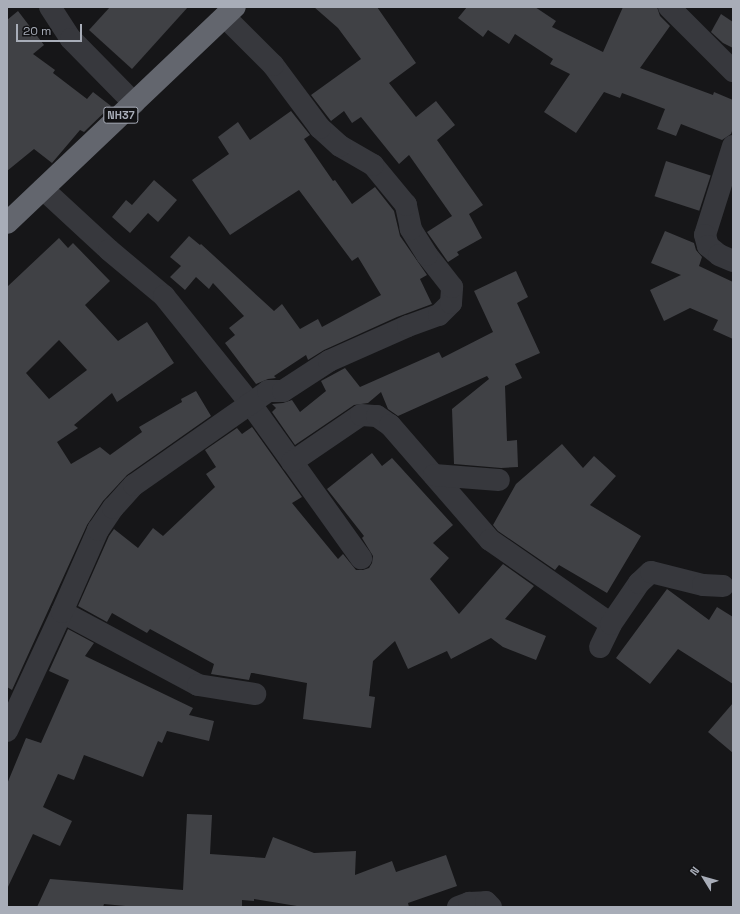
<!DOCTYPE html>
<style>
body{margin:0}
#map{position:relative;width:740px;height:914px;overflow:hidden;background:#161618;font-family:"Space Grotesk",sans-serif}
div>[style]{position:absolute}
.building>*{inset:0;background:#404145;transform-origin:0 0}
.street>*{height:22px;margin:-11px;padding:0 11px;transform-origin:11px;border-radius:11px;background:#37383d}
.highway>*{height:22px;margin:-11px;padding:0 11px;transform-origin:11px;border-radius:11px;background:#63666e}
span{translate:-50% -50%;white-space:nowrap;text-align:center;line-height:1.15;-webkit-text-stroke:3.5px #111113;paint-order:stroke}
.shield-label span{padding:1px 3px;background:#111113;border:1px solid;border-radius:3px;-webkit-text-stroke-width:0}
.shield-label{font-size:11px;color:#a8adb8;font-weight:700}
.frame{position:absolute;inset:0;border:8px solid #a8adb8;pointer-events:none}
.north{position:absolute;left:684px;top:858px;width:40px;height:40px;-webkit-text-stroke:3px #111113;paint-order:stroke;rotate:307deg;font-size:11px;font-weight:700;line-height:16px;text-align:center;color:#a8adb8}
.north::after{content:'';display:block;margin:auto;width:14px;height:18px;background:#a8adb8;clip-path:polygon(50% 0,100% 100%,50% 72%,0 100%)}
.scale{position:absolute;left:16px;top:24px;width:66px;height:18px;box-sizing:border-box;border:2px solid #a8adb8;border-top:0;padding-left:5px;font-size:12px;line-height:14px;white-space:nowrap;color:#a8adb8;-webkit-text-stroke:3px #111113;paint-order:stroke}
</style>
<div id="map">
<div class="building">
<i style="clip-path:polygon(110px 7px,188px 7px,132px 69px,89px 30px)"></i>
<i style="clip-path:polygon(314px 7px,377px 7px,416px 63px,389px 83px,416px 117px,436px 101px,455px 125px,437px 140px,483px 205px,469px 214px,482px 238px,457px 252px,459px 255px,448px 262px,427px 232px,452px 216px,409px 155px,399px 164px,361px 117px,352px 123px,344px 111px,331px 121px,311px 95px,361px 59px,338px 28px)"></i>
<i style="clip-path:polygon(467px 7px,535px 7px,556px 21px,552px 27px,603px 52px,623px 7px,657px 7px,660px 16px,670px 26px,640px 68px,713px 95px,714px 92px,733px 100px,733px 128px,731px 134px,722px 140px,681px 124px,676px 136px,657px 129px,665px 109px,622px 93px,620px 98px,604px 92px,576px 133px,544px 112px,570px 74px,550px 64px,553px 59px,515px 34px,509px 44px,488px 30px,483px 37px,458px 18px)"></i>
<i style="clip-path:polygon(18px 11px,44px 45px,33px 54px,55px 70px,53px 73px,87px 99px,93px 92px,111px 106px,84px 132px,80px 130px,52px 163px,34px 149px,7px 171px,7px 20px)"></i>
<i style="clip-path:polygon(721px 14px,733px 22px,733px 48px,723px 43px,711px 32px)"></i>
<i style="clip-path:polygon(291px 111px,310px 135px,304px 139px,333px 181px,335px 180px,352px 204px,375px 187px,394px 211px,400px 236px,427px 275px,420px 279px,432px 304px,397px 317px,324px 350px,308px 360px,306px 355px,274px 376px,276px 378px,268px 379px,256px 384px,225px 343px,235px 335px,229px 328px,244px 316px,213px 283px,209px 289px,196px 277px,185px 290px,170px 277px,181px 266px,170px 257px,189px 236px,200px 245px,201px 244px,274px 311px,282px 304px,300px 329px,318px 319px,322px 327px,381px 295px,358px 257px,352px 261px,299px 190px,230px 235px,192px 180px,229px 154px,218px 137px,238px 122px,250px 140px)"></i>
<i style="left:666px;top:161px;width:47px;height:37px;rotate:18deg"></i>
<i style="clip-path:polygon(154px 180px,177px 200px,158px 222px,148px 213px,130px 233px,112px 217px,126px 200px,132px 205px)"></i>
<i style="clip-path:polygon(665px 231px,694px 243px,696px 250px,702px 257px,699px 266px,733px 282px,733px 339px,713px 330px,718px 320px,690px 308px,664px 321px,650px 290px,681px 275px,651px 263px)"></i>
<i style="clip-path:polygon(evenodd,59px 238px,68px 248px,73px 243px,110px 281px,85px 305px,118px 341px,147px 322px,174px 363px,117px 402px,112px 393px,74px 425px,78px 428px,57px 442px,71px 464px,100px 447px,110px 455px,142px 432px,139px 427px,182px 402px,181px 399px,196px 391px,211px 416px,127px 475px,103px 501px,87px 525px,12px 690px,7px 687px,7px 287px,59px 238px,59px 340px,87px 370px,49px 399px,26px 373px,59px 340px)"></i>
<i style="clip-path:polygon(516px 271px,528px 297px,517px 303px,540px 353px,515px 364px,522px 378px,505px 386px,507px 441px,517px 440px,518px 467px,501px 468px,454px 464px,452px 409px,489px 379px,487px 376px,398px 416px,388px 409px,381px 392px,368px 403px,354px 405px,295px 445px,272px 412px,276px 408px,272px 404px,283px 403px,292px 400px,300px 412px,326px 391px,321px 381px,345px 368px,360px 387px,439px 352px,442px 358px,493px 332px,474px 291px)"></i>
<i style="clip-path:polygon(252px 427px,302px 497px,292px 503px,338px 559px,343px 554px,356px 570px,363px 570px,369px 568px,372px 563px,373px 556px,362px 538px,364px 536px,327px 489px,372px 453px,382px 466px,392px 458px,453px 525px,433px 543px,449px 558px,430px 579px,459px 614px,503px 564px,534px 586px,505px 619px,546px 636px,536px 660px,503px 647px,491px 638px,451px 659px,447px 651px,408px 669px,395px 641px,373px 661px,369px 696px,375px 697px,371px 728px,303px 719px,307px 683px,253px 673px,251px 673px,249px 680px,211px 674px,214px 664px,150px 629px,147px 633px,112px 613px,107px 622px,78px 606px,109px 536px,114px 529px,138px 548px,153px 528px,163px 536px,215px 487px,206px 474px,216px 467px,205px 450px,237px 428px,242px 434px)"></i>
<i style="clip-path:polygon(562px 444px,583px 468px,594px 456px,616px 476px,590px 505px,641px 536px,607px 593px,559px 565px,555px 570px,498px 531px,493px 525px,516px 484px)"></i>
<i style="clip-path:polygon(667px 589px,709px 620px,717px 607px,733px 617px,733px 684px,678px 649px,650px 684px,616px 658px)"></i>
<i style="clip-path:polygon(68px 629px,94px 643px,85px 656px,193px 708px,189px 715px,214px 721px,209px 741px,167px 731px,162px 743px,158px 741px,143px 777px,84px 755px,74px 780px,58px 774px,43px 807px,72px 821px,60px 846px,33px 834px,7px 889px,7px 784px,26px 738px,41px 743px,69px 680px,49px 671px)"></i>
<i style="clip-path:polygon(733px 703px,733px 753px,708px 732px)"></i>
<i style="clip-path:polygon(187px 814px,212px 815px,210px 854px,265px 858px,273px 837px,314px 853px,356px 851px,355px 875px,392px 861px,396px 872px,446px 855px,457px 886px,408px 903px,409px 907px,303px 907px,254px 899px,254px 901px,242px 900px,242px 907px,136px 907px,104px 904px,103px 907px,37px 907px,50px 879px,183px 890px)"></i>
</div>
<div class="street">
<i style="left:50px;top:7px;width:38px;rotate:57deg"></i>
<i style="left:71px;top:39px;width:90px;rotate:45.5deg"></i>
<i style="left:669px;top:7px;width:91px;rotate:45deg"></i>
<i style="left:733px;top:146px;width:93px;rotate:107.5deg"></i>
<i style="left:705px;top:235px;width:11px;rotate:75deg"></i>
<i style="left:708px;top:246px;width:14px;rotate:39deg"></i>
<i style="left:719px;top:255px;width:15px;rotate:23deg"></i>
<i style="left:43px;top:189px;width:90px;rotate:42.7deg"></i>
<i style="left:109px;top:250px;width:72px;rotate:39.9deg"></i>
<i style="left:164px;top:296px;width:137px;rotate:51.2deg"></i>
<i style="left:250px;top:403px;width:191px;rotate:54.4deg"></i>
<i style="left:292px;top:462px;width:83px;rotate:-34.3deg"></i>
<i style="left:361px;top:415px;width:16px;rotate:4deg"></i>
<i style="left:377px;top:416px;width:16px;rotate:35deg"></i>
<i style="left:390px;top:425px;width:152px;rotate:49deg"></i>
<i style="left:490px;top:540px;width:147px;rotate:34.8deg"></i>
<i style="left:434px;top:475px;width:65px;rotate:4.4deg"></i>
<i style="left:62px;top:612px;width:154px;rotate:28.2deg"></i>
<i style="left:198px;top:685px;width:58px;rotate:9deg"></i>
<i style="left:600px;top:647px;width:25px;rotate:-64deg"></i>
<i style="left:611px;top:624px;width:50px;rotate:-55.7deg"></i>
<i style="left:639px;top:583px;width:16px;rotate:-43deg"></i>
<i style="left:651px;top:572px;width:54px;rotate:14deg"></i>
<i style="left:703px;top:585px;width:20px;rotate:3deg"></i>
<i style="left:7px;top:731px;width:131px;rotate:-65.2deg"></i>
<i style="left:62px;top:612px;width:90px;rotate:-66.3deg"></i>
<i style="left:98px;top:530px;width:27px;rotate:-56deg"></i>
<i style="left:113px;top:508px;width:31px;rotate:-48deg"></i>
<i style="left:134px;top:485px;width:164px;rotate:-35deg"></i>
<i style="left:268px;top:391px;width:15px"></i>
<i style="left:283px;top:391px;width:55px;rotate:-33.1deg"></i>
<i style="left:329px;top:361px;width:86px;rotate:-23.9deg"></i>
<i style="left:408px;top:326px;width:33px;rotate:-20deg"></i>
<i style="left:439px;top:315px;width:17px;rotate:-45deg"></i>
<i style="left:451px;top:303px;width:16px;rotate:-86deg"></i>
<i style="left:452px;top:287px;width:41px;rotate:-128deg"></i>
<i style="left:427px;top:255px;width:31px;rotate:-122deg"></i>
<i style="left:411px;top:229px;width:25px;rotate:-102deg"></i>
<i style="left:406px;top:205px;width:52px;rotate:-129.5deg"></i>
<i style="left:373px;top:165px;width:38px;rotate:-150deg"></i>
<i style="left:340px;top:146px;width:27px;rotate:-138deg"></i>
<i style="left:320px;top:128px;width:79px;rotate:-126.7deg"></i>
<i style="left:273px;top:65px;width:68px;rotate:-135deg"></i>
<i style="left:458px;top:907px;width:12px;rotate:-20deg"></i>
<i style="left:469px;top:903px;width:17px;rotate:-3deg"></i>
<i style="left:486px;top:902px;width:7px;rotate:45deg"></i>
</div>
<div class="highway">
<i style="left:7px;top:223px;width:314px;rotate:-43.5deg"></i>
</div>
<div class="shield-label">
<span style="left:121px;top:115px">NH37</span>
</div>
<div class="frame"></div>
<div class="north">N</div>
<div class="scale">20 m</div>
</div>
